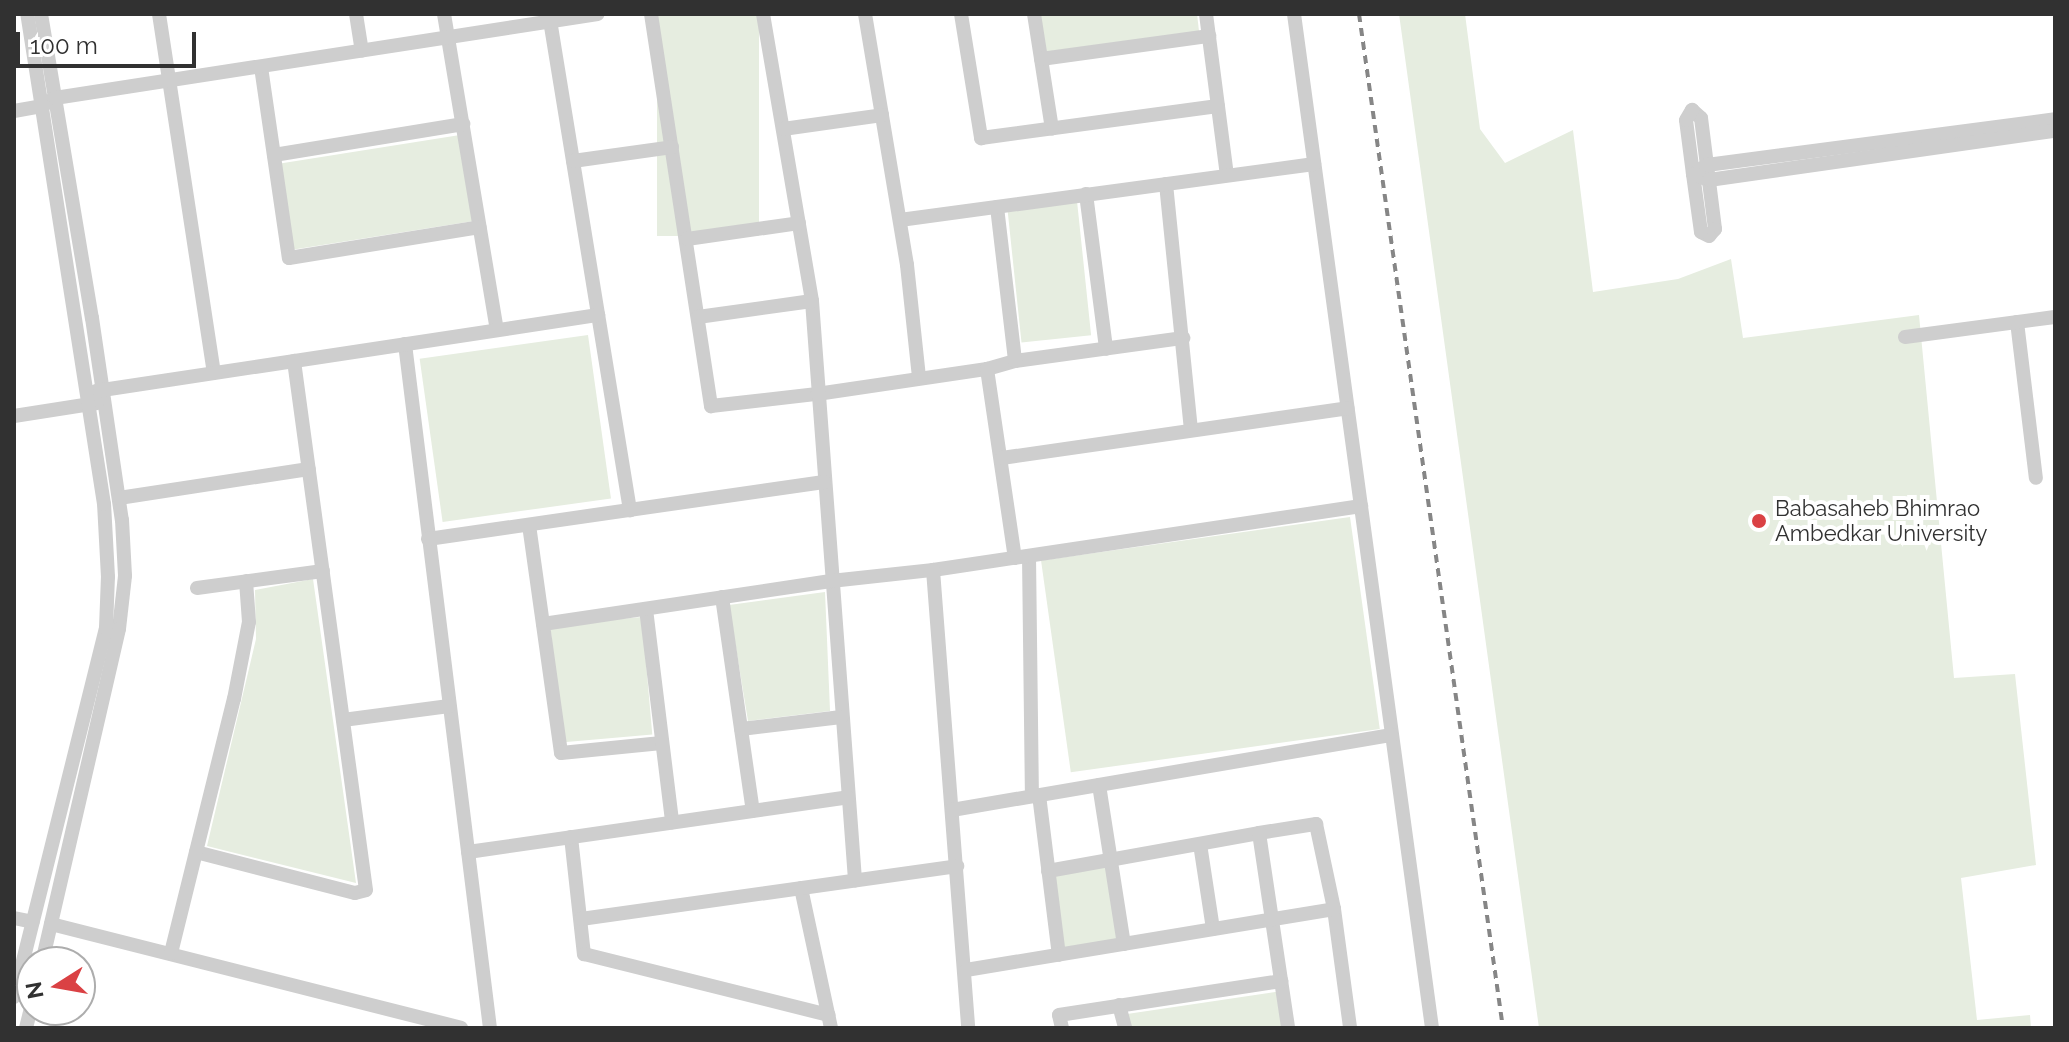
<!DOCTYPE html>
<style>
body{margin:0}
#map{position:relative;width:2069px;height:1042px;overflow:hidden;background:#fff;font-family:Raleway,sans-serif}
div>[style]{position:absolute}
.green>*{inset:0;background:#e6ede0;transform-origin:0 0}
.minor>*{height:14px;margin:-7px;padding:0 7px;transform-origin:7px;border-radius:7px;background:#cecece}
.rail>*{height:4px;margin-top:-2px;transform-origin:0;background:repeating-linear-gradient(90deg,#868686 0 8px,transparent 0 14px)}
.dots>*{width:22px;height:22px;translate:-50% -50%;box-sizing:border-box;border:4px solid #fff;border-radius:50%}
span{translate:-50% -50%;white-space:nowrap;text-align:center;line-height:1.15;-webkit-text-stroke:8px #fff;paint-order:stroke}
.poi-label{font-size:22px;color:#313131}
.left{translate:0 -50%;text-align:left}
.frame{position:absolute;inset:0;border:16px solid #313131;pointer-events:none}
.north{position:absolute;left:16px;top:946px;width:80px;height:80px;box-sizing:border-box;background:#fff;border:2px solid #adadad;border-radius:50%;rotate:259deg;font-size:22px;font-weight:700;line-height:32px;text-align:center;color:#313131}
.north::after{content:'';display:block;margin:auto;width:28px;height:36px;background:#da4144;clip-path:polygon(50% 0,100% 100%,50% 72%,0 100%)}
.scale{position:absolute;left:16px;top:32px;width:180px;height:36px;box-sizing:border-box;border:4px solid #313131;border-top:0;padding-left:10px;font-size:24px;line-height:28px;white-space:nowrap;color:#313131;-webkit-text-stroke:6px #fff;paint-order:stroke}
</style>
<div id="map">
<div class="green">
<i style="left:657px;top:14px;width:102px;height:222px"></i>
<i style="clip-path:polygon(1039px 14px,1197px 14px,1199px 31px,1045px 52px)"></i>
<i style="clip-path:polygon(1399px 14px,1465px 14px,1480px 129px,1505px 163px,1573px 130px,1593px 292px,1678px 279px,1731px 259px,1743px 338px,1919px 315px,1954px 678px,2015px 674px,2036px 865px,1961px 878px,1977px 1020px,2030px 1015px,2031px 1028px,1539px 1028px)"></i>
<i style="left:460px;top:135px;width:87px;height:182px;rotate:81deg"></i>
<i style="left:1077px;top:201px;width:135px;height:70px;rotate:84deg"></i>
<i style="left:588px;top:335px;width:165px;height:170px;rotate:82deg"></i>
<i style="left:1350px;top:517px;width:214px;height:312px;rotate:82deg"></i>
<i style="clip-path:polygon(313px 579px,356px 883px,207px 846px,256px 639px,255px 590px)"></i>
<i style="clip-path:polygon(825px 592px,830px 711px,748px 721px,729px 605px)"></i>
<i style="left:642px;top:617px;width:118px;height:92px;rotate:85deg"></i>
<i style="left:1110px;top:858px;width:82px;height:59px;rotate:82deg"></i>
<i style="clip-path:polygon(1282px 991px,1287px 1028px,1130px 1028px,1127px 1014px)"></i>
</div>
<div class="minor">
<i style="left:41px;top:14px;width:308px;rotate:80.5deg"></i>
<i style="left:92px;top:318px;width:204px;rotate:81.6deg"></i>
<i style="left:122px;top:520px;width:56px;rotate:86.9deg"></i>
<i style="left:125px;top:576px;width:53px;rotate:96.5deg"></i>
<i style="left:119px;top:629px;width:342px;rotate:103deg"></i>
<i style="left:159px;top:14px;width:363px;rotate:81.3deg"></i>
<i style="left:356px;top:14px;width:37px;rotate:81deg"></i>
<i style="left:444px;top:14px;width:320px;rotate:80.5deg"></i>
<i style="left:549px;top:14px;width:503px;rotate:80.73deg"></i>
<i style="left:651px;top:14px;width:397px;rotate:81.3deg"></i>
<i style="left:711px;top:406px;width:107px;rotate:-6.5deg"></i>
<i style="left:817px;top:394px;width:172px;rotate:-8.4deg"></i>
<i style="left:987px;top:369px;width:29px;rotate:-16deg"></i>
<i style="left:1015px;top:361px;width:170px;rotate:-7.8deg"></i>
<i style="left:763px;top:14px;width:291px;rotate:80.3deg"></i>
<i style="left:812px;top:301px;width:581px;rotate:85.75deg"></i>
<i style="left:865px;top:14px;width:254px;rotate:80.5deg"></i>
<i style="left:907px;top:265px;width:113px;rotate:83.9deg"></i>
<i style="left:961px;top:14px;width:126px;rotate:80.8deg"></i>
<i style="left:981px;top:138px;width:239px;rotate:-7.7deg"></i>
<i style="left:1034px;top:14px;width:116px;rotate:81.1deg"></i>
<i style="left:1206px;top:14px;width:162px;rotate:82.6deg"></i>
<i style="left:1294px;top:14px;width:1023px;rotate:82.25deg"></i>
<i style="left:1041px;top:59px;width:170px;rotate:-7.8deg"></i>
<i style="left:261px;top:67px;width:193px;rotate:81.7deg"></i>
<i style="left:289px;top:258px;width:193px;rotate:-9.2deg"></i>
<i style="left:1692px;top:110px;width:12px;rotate:42deg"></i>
<i style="left:1701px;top:118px;width:112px;rotate:82.8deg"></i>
<i style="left:1715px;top:229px;width:9px;rotate:131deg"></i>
<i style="left:1709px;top:236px;width:9px;rotate:-153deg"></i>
<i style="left:1701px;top:232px;width:59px;rotate:-97.9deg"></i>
<i style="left:1693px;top:174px;width:54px;rotate:-97.4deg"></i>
<i style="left:1686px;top:120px;width:12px;rotate:-59deg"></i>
<i style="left:14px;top:111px;width:28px;rotate:-10deg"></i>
<i style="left:42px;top:106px;width:15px;rotate:-32deg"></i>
<i style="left:55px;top:98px;width:549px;rotate:-8.79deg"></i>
<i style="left:783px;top:129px;width:100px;rotate:-8deg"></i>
<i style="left:274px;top:155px;width:192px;rotate:-9.3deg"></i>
<i style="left:573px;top:161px;width:100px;rotate:-8deg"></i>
<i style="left:1693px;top:174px;width:17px;rotate:-33deg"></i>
<i style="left:1707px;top:165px;width:351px;rotate:-7.5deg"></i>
<i style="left:1693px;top:174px;width:17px;rotate:21deg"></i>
<i style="left:1709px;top:180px;width:349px;rotate:-8.1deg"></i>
<i style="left:1166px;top:184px;width:247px;rotate:84.2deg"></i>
<i style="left:1086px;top:194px;width:156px;rotate:82.6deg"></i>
<i style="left:997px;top:207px;width:155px;rotate:83.3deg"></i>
<i style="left:900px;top:220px;width:418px;rotate:-7.7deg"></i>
<i style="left:687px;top:239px;width:113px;rotate:-8.1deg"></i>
<i style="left:698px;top:317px;width:115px;rotate:-8deg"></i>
<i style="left:2017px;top:322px;width:157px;rotate:83.1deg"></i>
<i style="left:1905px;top:337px;width:151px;rotate:-7.6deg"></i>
<i style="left:405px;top:344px;width:689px;rotate:82.92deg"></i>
<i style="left:987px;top:369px;width:191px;rotate:81.6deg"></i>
<i style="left:96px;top:391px;width:508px;rotate:-8.61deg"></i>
<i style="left:14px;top:416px;width:84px;rotate:-8.9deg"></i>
<i style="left:1002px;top:458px;width:349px;rotate:-8.2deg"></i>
<i style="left:119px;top:498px;width:192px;rotate:-8.7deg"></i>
<i style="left:529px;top:525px;width:230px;rotate:82deg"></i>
<i style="left:561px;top:753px;width:101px;rotate:-5.7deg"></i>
<i style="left:428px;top:539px;width:400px;rotate:-8.2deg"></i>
<i style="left:1029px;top:556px;width:240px;rotate:89.3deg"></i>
<i style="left:933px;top:570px;width:433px;rotate:-8.5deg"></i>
<i style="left:197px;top:588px;width:127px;rotate:-7.7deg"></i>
<i style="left:722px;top:597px;width:216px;rotate:81.8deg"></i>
<i style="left:646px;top:609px;width:215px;rotate:83deg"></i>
<i style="left:543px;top:624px;width:291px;rotate:-8.5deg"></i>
<i style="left:831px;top:581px;width:103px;rotate:-6.2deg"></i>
<i style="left:933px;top:570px;width:459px;rotate:85.6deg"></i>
<i style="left:343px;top:720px;width:107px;rotate:-7.5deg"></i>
<i style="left:741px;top:729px;width:101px;rotate:-6.8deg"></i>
<i style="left:1099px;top:785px;width:161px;rotate:81.1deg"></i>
<i style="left:1039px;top:795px;width:161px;rotate:82.9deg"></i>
<i style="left:952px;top:810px;width:446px;rotate:-9.7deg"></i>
<i style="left:1259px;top:833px;width:58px;rotate:-9deg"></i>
<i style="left:1316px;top:824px;width:87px;rotate:78deg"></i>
<i style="left:1334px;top:909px;width:120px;rotate:82.3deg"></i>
<i style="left:571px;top:837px;width:118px;rotate:83.7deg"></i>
<i style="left:584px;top:954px;width:252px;rotate:14deg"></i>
<i style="left:1200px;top:844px;width:86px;rotate:81.3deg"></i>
<i style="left:196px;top:852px;width:164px;rotate:14.5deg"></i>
<i style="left:355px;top:893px;width:11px;rotate:-15deg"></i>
<i style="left:366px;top:890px;width:534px;rotate:-97.75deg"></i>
<i style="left:468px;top:852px;width:384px;rotate:-8.2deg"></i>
<i style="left:1048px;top:871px;width:214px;rotate:-10.2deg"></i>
<i style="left:1259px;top:833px;width:197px;rotate:81.5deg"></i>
<i style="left:801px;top:888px;width:143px;rotate:77.9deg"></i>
<i style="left:14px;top:918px;width:19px;rotate:12deg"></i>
<i style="left:581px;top:919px;width:380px;rotate:-8deg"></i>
<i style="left:51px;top:924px;width:423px;rotate:14.2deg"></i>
<i style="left:171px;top:953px;width:262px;rotate:-76.1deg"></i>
<i style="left:234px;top:699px;width:78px;rotate:-79deg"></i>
<i style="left:249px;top:622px;width:41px;rotate:-94.2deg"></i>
<i style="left:966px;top:970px;width:373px;rotate:-9.4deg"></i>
<i style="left:14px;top:997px;width:380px;rotate:-76deg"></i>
<i style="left:106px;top:628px;width:51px;rotate:-87.8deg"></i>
<i style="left:108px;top:577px;width:73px;rotate:-93.1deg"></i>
<i style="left:104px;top:504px;width:496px;rotate:-98.9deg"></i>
<i style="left:1119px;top:1005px;width:24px;rotate:75deg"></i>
<i style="left:26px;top:1028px;width:25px;rotate:-76deg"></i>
<i style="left:1062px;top:1028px;width:13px;rotate:-103deg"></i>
<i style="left:1059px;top:1015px;width:225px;rotate:-8.7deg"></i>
</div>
<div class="rail">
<i style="left:1359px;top:14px;width:1024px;rotate:81.92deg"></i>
</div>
<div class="dots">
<i style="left:1759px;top:521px;background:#da4144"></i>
</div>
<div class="poi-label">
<span class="left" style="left:1775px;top:521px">Babasaheb Bhimrao<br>Ambedkar University</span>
</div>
<div class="frame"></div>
<div class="north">N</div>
<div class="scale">100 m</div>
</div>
